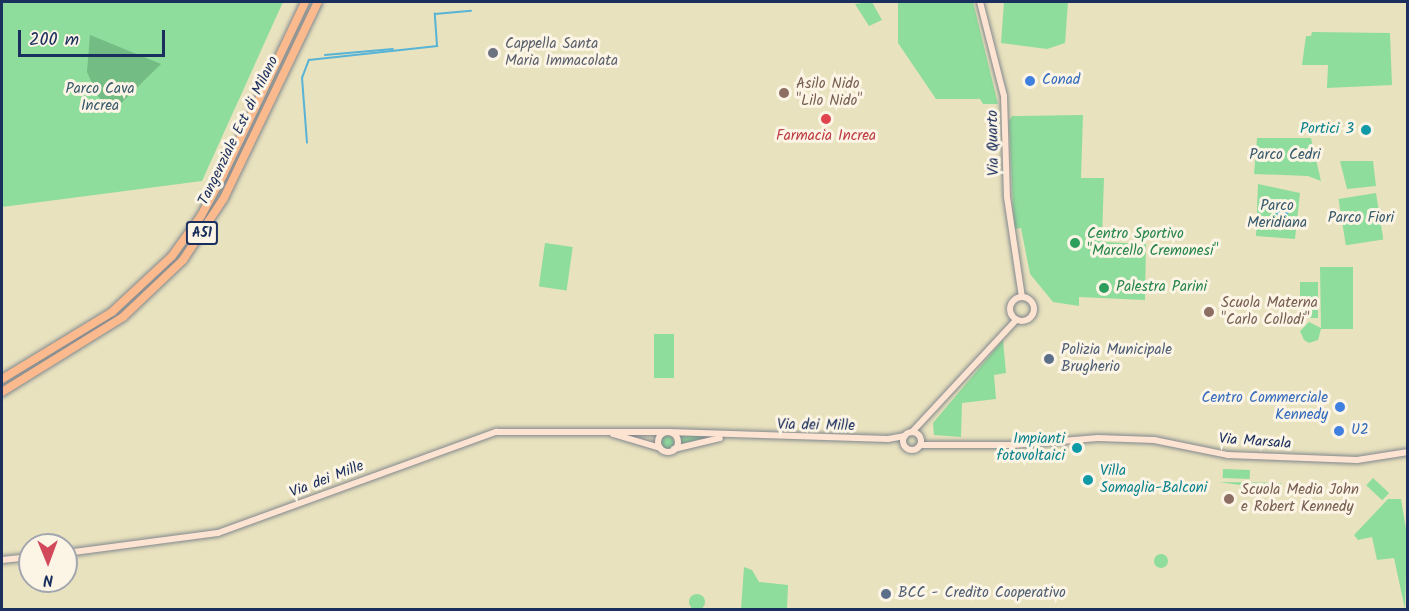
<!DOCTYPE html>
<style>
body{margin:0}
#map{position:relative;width:1409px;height:611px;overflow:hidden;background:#e9e2be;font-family:Kalam,sans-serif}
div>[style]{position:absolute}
.green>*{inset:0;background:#8fdd9c;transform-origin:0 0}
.round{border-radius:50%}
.forest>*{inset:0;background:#73bc84}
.water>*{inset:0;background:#58b4d6}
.stream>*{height:1.5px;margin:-0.75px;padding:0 0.75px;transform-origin:0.75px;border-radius:0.75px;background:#58b4d6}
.roads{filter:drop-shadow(0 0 2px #82888e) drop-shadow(0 0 2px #82888e)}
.secondary>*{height:6px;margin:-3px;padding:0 3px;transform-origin:3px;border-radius:3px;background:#fde3d1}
.secondary>.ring{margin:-3px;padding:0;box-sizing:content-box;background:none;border:6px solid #fde3d1;border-radius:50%}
.highway>*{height:8px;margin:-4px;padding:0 4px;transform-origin:4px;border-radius:4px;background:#fbba8d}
.dots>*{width:16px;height:16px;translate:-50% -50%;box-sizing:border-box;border:3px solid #fcf5e5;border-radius:50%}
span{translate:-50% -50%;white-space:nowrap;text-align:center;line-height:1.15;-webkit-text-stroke:6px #fcf5e5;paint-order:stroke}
.shield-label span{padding:2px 4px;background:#fcf5e5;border:2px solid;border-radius:4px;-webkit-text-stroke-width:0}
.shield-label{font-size:14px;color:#1b2f5e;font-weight:700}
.worship-label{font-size:15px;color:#5b616d}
.left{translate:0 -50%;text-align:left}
.shop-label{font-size:15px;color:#366cbe}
.right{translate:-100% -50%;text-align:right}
.education-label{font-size:15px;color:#785e54}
.park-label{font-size:15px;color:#385a6e}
.culture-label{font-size:15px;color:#0d838f}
.street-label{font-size:15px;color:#1b2f5e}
.health-label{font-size:15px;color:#be3a42}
.leisure-label{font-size:15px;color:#27864d}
.service-label{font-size:15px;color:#4e5e75}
.frame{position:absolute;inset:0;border:3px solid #1b2f5e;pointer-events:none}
.north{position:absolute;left:18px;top:533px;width:60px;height:60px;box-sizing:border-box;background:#fcf5e5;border:2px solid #a2a6af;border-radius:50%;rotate:179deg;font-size:16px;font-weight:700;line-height:24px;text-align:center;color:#1b2f5e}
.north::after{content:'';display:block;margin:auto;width:21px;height:27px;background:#d1495b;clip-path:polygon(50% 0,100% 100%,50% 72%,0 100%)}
.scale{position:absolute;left:18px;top:30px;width:147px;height:27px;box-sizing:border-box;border:3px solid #1b2f5e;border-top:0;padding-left:8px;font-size:18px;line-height:21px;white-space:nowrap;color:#1b2f5e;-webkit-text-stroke:4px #fcf5e5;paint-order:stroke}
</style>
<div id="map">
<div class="green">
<i style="clip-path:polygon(2px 2px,283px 2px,202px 181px,2px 207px)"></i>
<i style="clip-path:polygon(872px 2px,882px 20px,869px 26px,855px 4px)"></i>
<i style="clip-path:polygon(898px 2px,973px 2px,998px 104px,983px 104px,980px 99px,936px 99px,898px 43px)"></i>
<i style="clip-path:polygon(1004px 2px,1068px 2px,1065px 43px,1047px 49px,1001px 43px)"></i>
<i style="clip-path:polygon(1312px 32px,1390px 33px,1392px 85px,1327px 88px,1328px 65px,1302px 65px,1306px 36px,1311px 36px)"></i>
<i style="clip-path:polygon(1083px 115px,1081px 178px,1104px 178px,1102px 238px,1106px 242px,1146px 244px,1145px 300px,1079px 297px,1079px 306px,1053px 302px,1030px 274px,1021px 228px,1014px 229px,1009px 121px,1012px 116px)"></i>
<i style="clip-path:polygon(1257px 138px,1311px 138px,1321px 181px,1308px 176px,1254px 174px)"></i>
<i style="clip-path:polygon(1340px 161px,1373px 161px,1376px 186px,1347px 189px)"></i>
<i style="clip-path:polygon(1258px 184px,1300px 193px,1295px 239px,1256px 236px)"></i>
<i style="left:1376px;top:193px;width:47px;height:38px;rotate:81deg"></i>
<i style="left:545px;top:243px;width:28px;height:44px;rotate:8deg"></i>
<i style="clip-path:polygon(1320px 267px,1353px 267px,1353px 329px,1321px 329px,1318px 340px,1309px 343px,1304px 340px,1300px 331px,1309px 322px,1321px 328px)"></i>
<i style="left:1300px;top:282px;width:18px;height:36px"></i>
<i style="left:654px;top:334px;width:20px;height:44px"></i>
<i style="clip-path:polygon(1003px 340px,1006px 373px,994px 375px,996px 399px,962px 403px,961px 437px,934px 435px,933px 423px)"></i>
<i class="round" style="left:660px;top:436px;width:14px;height:14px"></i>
<i style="clip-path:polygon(679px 436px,708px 436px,709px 437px,681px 445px)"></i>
<i style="left:1223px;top:469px;width:27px;height:9px;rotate:2deg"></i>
<i style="left:1373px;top:478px;width:22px;height:10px;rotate:43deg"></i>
<i style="clip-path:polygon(1219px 482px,1281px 483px,1281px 486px,1259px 485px,1258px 495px,1240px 495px,1240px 485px)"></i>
<i style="clip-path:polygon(1388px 499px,1401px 499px,1407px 535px,1405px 609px,1394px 558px,1377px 560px,1372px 537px,1358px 540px,1354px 535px)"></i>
<i class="round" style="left:1154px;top:554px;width:14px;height:14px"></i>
<i style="clip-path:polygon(744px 567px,752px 570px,759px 582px,788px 585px,787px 609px,741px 609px)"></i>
<i class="round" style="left:689px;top:594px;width:16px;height:16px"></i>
</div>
<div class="forest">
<i style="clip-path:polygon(90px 35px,161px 64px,112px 112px,98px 96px,87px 72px)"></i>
</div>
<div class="water">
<i class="round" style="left:1274px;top:201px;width:16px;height:16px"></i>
</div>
<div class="stream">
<i style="left:325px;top:55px;width:68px;rotate:-5deg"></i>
<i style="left:307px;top:143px;width:65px;rotate:-94.4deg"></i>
<i style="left:302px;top:78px;width:19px;rotate:-69deg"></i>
<i style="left:309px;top:60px;width:129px;rotate:-6.2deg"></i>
<i style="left:437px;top:46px;width:32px;rotate:-94deg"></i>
<i style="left:435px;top:14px;width:36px;rotate:-5deg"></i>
</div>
<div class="roads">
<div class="secondary">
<i style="left:980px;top:2px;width:97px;rotate:75.7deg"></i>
<i style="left:1004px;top:96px;width:101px;rotate:88.3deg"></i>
<i style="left:1007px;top:197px;width:101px;rotate:81.5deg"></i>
<i class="ring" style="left:1010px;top:297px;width:18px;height:18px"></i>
<i class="ring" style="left:903px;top:432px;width:12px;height:12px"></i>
<i style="left:669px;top:432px;width:219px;rotate:1.8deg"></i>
<i style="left:888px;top:439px;width:17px;rotate:-10deg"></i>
<i style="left:912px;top:432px;width:153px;rotate:-47.1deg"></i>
<i class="ring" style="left:658px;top:432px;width:14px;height:14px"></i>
<i style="left:613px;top:434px;width:49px;rotate:16.6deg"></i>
<i style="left:921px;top:445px;width:92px"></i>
<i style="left:1013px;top:445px;width:85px;rotate:-4.7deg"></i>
<i style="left:1098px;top:438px;width:56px;rotate:2deg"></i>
<i style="left:1154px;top:440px;width:76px;rotate:11.5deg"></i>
<i style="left:1228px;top:455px;width:129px;rotate:2.2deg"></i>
<i style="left:1357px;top:460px;width:52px;rotate:-8.9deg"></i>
<i style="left:674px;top:449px;width:47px;rotate:-13.4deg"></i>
<i style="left:66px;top:553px;width:153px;rotate:-7.5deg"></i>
<i style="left:218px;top:533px;width:296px;rotate:-20deg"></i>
<i style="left:496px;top:432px;width:170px"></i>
<i style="left:2px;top:560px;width:28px;rotate:-6deg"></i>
</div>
<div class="highway">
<i style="left:2px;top:379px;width:129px;rotate:-31.3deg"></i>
<i style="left:112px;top:312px;width:82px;rotate:-43deg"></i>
<i style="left:172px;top:256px;width:49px;rotate:-54.1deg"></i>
<i style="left:201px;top:216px;width:47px;rotate:-61.8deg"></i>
<i style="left:223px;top:175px;width:191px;rotate:-64.6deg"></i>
<i style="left:2px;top:392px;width:142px;rotate:-31.8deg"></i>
<i style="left:123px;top:317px;width:83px;rotate:-43.5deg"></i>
<i style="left:183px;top:260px;width:74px;rotate:-56.5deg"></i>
<i style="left:224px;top:198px;width:217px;rotate:-64.4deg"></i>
</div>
</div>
<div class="dots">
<i style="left:493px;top:53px;background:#6b7280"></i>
<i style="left:1030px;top:81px;background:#3f7fe0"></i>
<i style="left:784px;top:93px;background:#8d6e63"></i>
<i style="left:826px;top:119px;background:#e0444e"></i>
<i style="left:1366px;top:130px;background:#0f9aa8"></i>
<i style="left:1075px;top:243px;background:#2e9e5b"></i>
<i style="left:1104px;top:288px;background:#2e9e5b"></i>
<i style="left:1209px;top:312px;background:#8d6e63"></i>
<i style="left:1049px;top:359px;background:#5c6f8a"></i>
<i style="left:1340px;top:407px;background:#3f7fe0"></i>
<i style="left:1339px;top:431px;background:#3f7fe0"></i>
<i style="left:1077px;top:448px;background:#0f9aa8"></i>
<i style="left:1088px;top:480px;background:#0f9aa8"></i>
<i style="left:1229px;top:499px;background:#8d6e63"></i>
<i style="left:886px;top:594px;background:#5c6f8a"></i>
</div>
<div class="shield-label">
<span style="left:202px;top:233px">A51</span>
</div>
<div class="worship-label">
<span class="left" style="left:505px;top:53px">Cappella Santa<br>Maria Immacolata</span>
</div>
<div class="shop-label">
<span class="left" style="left:1042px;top:81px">Conad</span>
<span class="right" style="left:1328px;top:407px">Centro Commerciale<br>Kennedy</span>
<span class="left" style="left:1351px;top:431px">U2</span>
</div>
<div class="education-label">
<span class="left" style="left:796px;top:93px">Asilo Nido<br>"Lilo Nido"</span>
<span class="left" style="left:1221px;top:312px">Scuola Materna<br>"Carlo Collodi"</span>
<span class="left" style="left:1241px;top:499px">Scuola Media John<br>e Robert Kennedy</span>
</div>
<div class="park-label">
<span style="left:100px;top:98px">Parco Cava<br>Increa</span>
<span style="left:1285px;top:156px">Parco Cedri</span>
<span style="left:1277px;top:215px">Parco<br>Meridiana</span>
<span style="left:1361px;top:219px">Parco Fiori</span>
</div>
<div class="culture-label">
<span class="right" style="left:1354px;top:130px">Portici 3</span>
<span class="right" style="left:1065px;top:448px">Impianti<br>fotovoltaici</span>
<span class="left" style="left:1100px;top:480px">Villa<br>Somaglia-Balconi</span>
</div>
<div class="street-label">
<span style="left:239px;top:131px;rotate:-64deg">Tangenziale Est di Milano</span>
<span style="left:994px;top:143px;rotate:-91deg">Via Quarto</span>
<span style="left:816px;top:426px;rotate:1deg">Via dei Mille</span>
<span style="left:1255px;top:442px;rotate:4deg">Via Marsala</span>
<span style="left:327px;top:480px;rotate:-21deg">Via dei Mille</span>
</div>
<div class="health-label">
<span style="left:826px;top:137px">Farmacia Increa</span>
</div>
<div class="leisure-label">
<span class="left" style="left:1087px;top:243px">Centro Sportivo<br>"Marcello Cremonesi"</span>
<span class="left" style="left:1116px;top:288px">Palestra Parini</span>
</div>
<div class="service-label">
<span class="left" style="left:1061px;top:359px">Polizia Municipale<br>Brugherio</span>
<span class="left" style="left:898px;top:594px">BCC - Credito Cooperativo</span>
</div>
<div class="frame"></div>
<div class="north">N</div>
<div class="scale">200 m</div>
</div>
